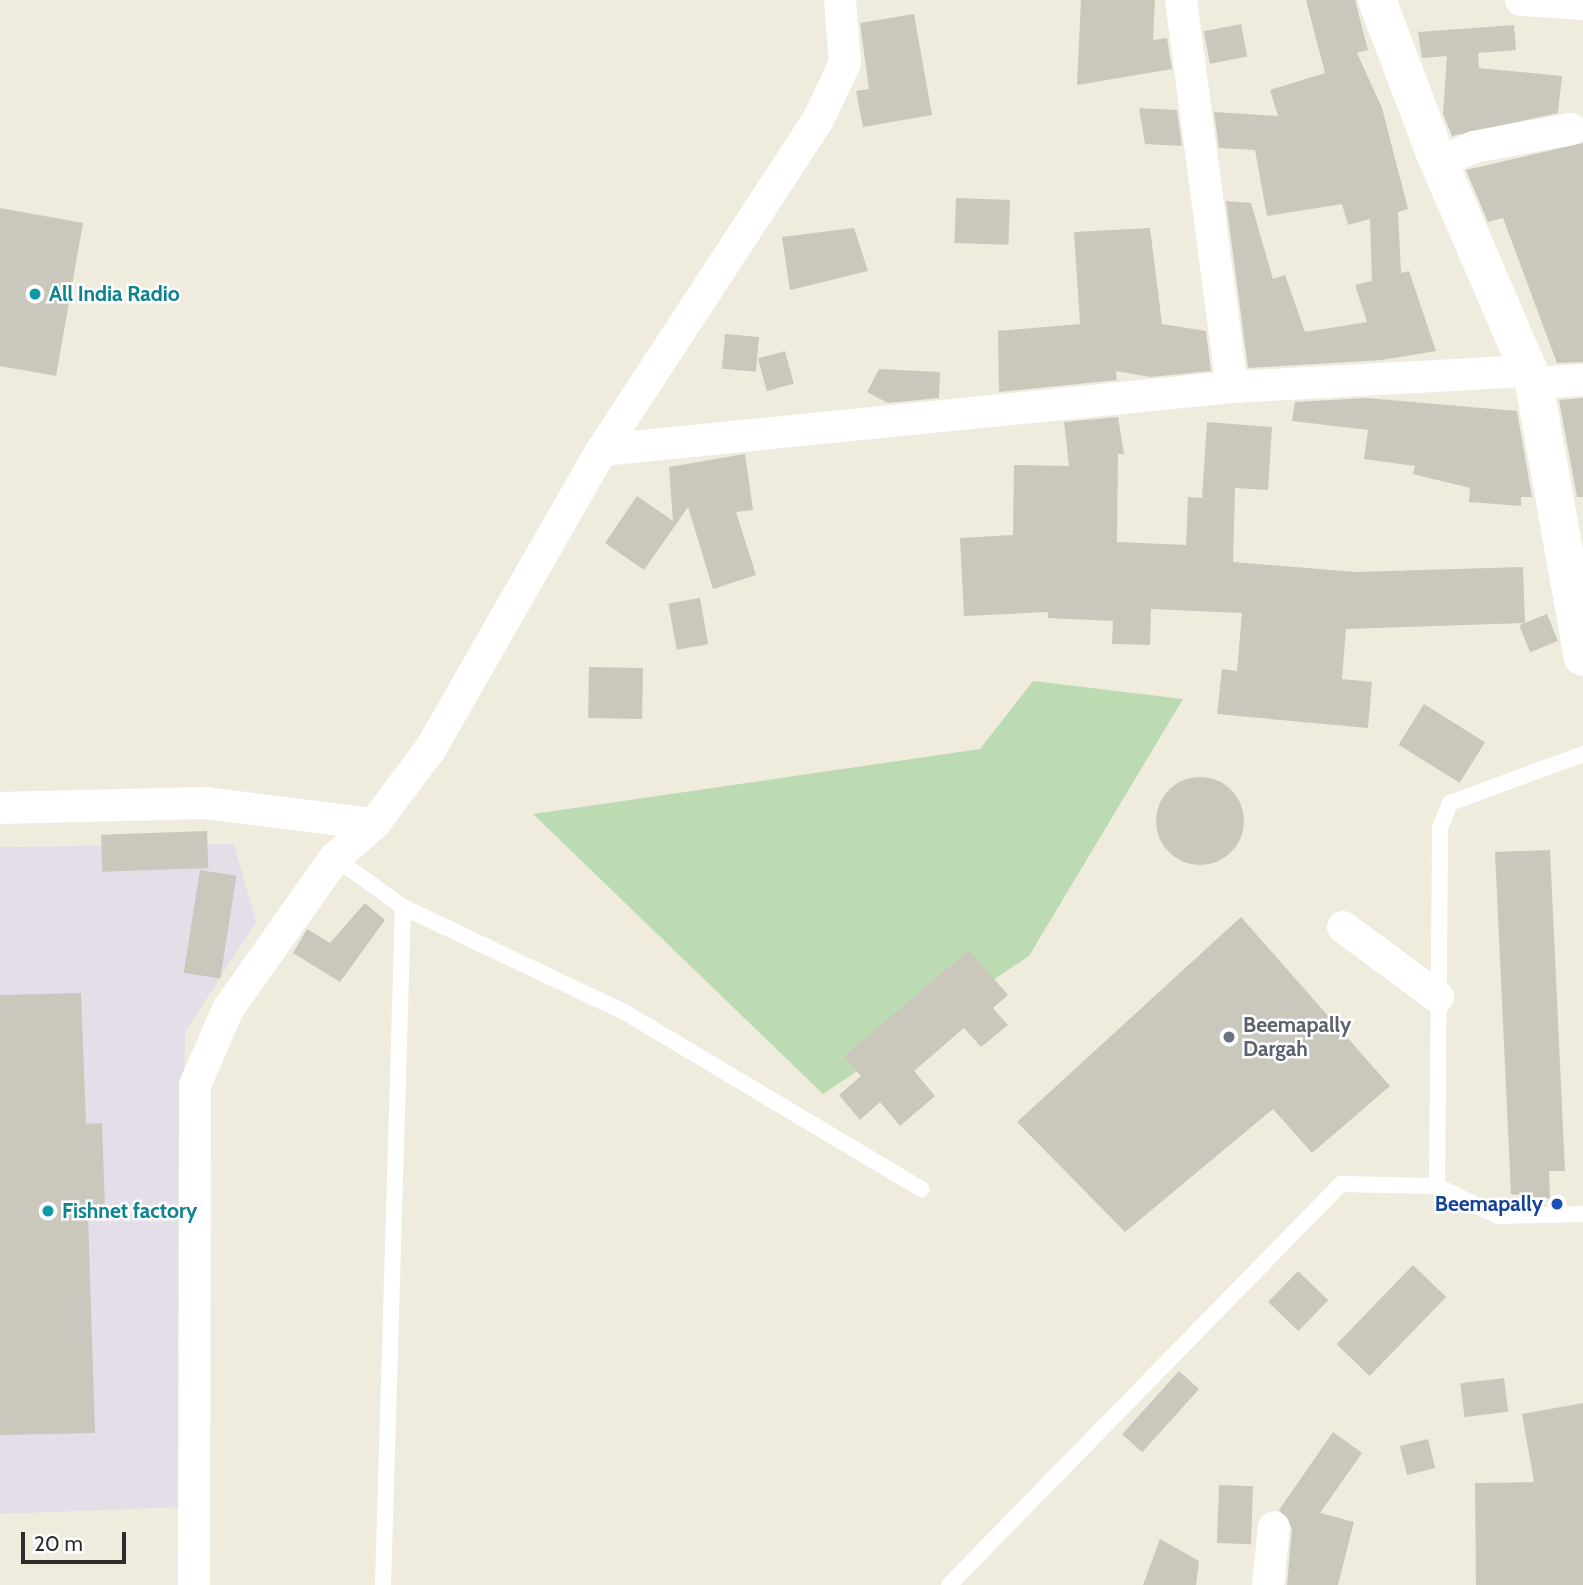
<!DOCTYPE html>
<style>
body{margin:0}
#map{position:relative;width:1583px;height:1585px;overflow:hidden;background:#efebdd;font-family:Cabin,sans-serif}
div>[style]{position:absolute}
.industrial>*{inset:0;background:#e3dee7}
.cemetery>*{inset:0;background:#bddbb3}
.building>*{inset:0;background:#cac8bd;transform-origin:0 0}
.round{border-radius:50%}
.service>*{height:16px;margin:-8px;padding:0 8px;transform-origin:8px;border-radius:8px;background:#fff}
.minor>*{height:32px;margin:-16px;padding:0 16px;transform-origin:16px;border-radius:16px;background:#fff}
.secondary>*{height:38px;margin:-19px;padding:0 19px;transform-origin:19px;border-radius:19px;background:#fff}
.dots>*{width:19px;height:19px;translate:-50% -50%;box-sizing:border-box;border:4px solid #fff;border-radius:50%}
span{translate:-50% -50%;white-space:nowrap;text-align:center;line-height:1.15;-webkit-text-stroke:5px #fff;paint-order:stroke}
.culture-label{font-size:21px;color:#0d838f;font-weight:700}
.left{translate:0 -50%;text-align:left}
.worship-label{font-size:21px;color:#5b616d;font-weight:700}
.transit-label{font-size:21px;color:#164399;font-weight:700}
.right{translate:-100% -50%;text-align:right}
.scale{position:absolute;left:21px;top:1532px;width:105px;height:32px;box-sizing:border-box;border:4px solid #2c2c2c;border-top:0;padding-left:9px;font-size:21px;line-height:24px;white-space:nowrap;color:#2c2c2c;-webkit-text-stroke:5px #fff;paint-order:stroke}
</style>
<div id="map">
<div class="industrial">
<i style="clip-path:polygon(234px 844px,256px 922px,185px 1032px,180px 1507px,0 1514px,0 847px)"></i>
</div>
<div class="cemetery">
<i style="clip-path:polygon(1033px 681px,1183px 699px,1029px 956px,823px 1094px,533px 814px,980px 749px)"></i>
</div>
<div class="building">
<i style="clip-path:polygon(1081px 0,1155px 0,1153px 40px,1167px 38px,1172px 69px,1077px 85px)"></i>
<i style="clip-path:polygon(1306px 0,1355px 0,1368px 50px,1357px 53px,1382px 108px,1408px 209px,1398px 212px,1401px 273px,1409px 271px,1436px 351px,1382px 360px,1248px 368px,1226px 201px,1251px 203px,1273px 279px,1285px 275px,1305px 332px,1367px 322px,1355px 285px,1372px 281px,1370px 219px,1348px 225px,1342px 204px,1267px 216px,1255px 150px,1219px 148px,1214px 112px,1278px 116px,1270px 90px,1325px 73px)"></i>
<i style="clip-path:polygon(914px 14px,932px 115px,863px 127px,856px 91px,869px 89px,860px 23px)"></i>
<i style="left:1241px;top:24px;width:33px;height:38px;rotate:79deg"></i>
<i style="clip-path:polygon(1514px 25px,1516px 50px,1478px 53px,1479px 68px,1562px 76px,1558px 113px,1452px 136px,1443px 114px,1447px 56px,1422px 58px,1418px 32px)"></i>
<i style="clip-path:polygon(1139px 108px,1177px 110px,1182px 146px,1145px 144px)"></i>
<i style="clip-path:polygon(1583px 143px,1583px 362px,1557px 363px,1503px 218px,1488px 222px,1466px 170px)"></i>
<i style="left:956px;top:198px;width:54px;height:45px;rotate:2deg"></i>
<i style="clip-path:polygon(0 208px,83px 223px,56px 376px,0 366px)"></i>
<i style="clip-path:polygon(854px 228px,868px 271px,790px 290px,782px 237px)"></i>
<i style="clip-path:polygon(1150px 228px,1162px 324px,1206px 331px,1211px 371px,1150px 377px,1116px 371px,1117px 380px,999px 392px,998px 331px,1080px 324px,1074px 232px)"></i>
<i style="left:725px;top:334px;width:34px;height:35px;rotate:5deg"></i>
<i style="left:785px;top:351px;width:34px;height:28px;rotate:75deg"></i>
<i style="clip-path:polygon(879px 369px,940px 372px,939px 398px,888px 403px,867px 392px)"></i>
<i style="clip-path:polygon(1366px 398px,1517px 411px,1532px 497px,1521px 497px,1521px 506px,1469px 502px,1470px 488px,1413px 474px,1415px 466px,1364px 459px,1368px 430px,1292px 421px,1295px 402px)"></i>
<i style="clip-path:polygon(1583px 398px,1583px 497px,1577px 497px,1559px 400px)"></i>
<i style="clip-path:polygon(1118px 417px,1124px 454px,1118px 454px,1117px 542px,1186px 545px,1188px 497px,1202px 498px,1207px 422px,1272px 427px,1268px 490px,1235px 488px,1233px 562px,1356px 572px,1523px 567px,1525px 623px,1346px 629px,1342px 679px,1372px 682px,1368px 728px,1217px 714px,1222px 669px,1237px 671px,1242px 613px,1151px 609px,1150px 645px,1112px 644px,1113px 621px,1048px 618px,1048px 612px,964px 616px,960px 538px,1013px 535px,1014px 465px,1069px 466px,1064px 422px)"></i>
<i style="clip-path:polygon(745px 454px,753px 510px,736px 512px,756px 575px,713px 589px,688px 507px,644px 570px,605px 543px,637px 496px,673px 521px,669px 467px)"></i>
<i style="left:700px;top:598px;width:47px;height:32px;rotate:80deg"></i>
<i style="left:1547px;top:614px;width:29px;height:30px;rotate:68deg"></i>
<i style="left:589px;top:667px;width:54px;height:51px;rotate:1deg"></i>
<i style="left:1424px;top:704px;width:72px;height:48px;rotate:32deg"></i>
<i class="round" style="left:1156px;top:777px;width:88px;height:88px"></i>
<i style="left:207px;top:831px;width:37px;height:106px;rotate:88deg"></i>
<i style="clip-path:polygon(1550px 850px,1565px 1171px,1549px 1171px,1550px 1199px,1511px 1194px,1495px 852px)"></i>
<i style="left:200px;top:870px;width:37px;height:104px;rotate:9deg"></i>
<i style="clip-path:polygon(365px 903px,385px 920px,340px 982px,293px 953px,307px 929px,330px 943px)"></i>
<i style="clip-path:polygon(1241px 917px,1390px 1086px,1312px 1153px,1273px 1109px,1125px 1232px,1017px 1122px)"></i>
<i style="clip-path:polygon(969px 950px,1008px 995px,993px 1008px,1008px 1025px,981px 1047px,964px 1028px,914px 1071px,935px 1096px,900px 1126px,880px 1102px,860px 1120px,839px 1095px,861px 1076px,844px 1056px)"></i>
<i style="clip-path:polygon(81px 993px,86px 1124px,102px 1123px,105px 1207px,88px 1215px,95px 1433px,0 1435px,0 995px)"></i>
<i style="left:1413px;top:1265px;width:46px;height:110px;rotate:44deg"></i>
<i style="left:1298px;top:1271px;width:42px;height:43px;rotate:44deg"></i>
<i style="left:1179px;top:1371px;width:27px;height:85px;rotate:42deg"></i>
<i style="left:1504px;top:1378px;width:34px;height:44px;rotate:83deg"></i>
<i style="clip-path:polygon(1583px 1403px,1583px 1585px,1476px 1585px,1475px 1483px,1534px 1482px,1522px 1414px)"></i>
<i style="clip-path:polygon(1333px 1432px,1362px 1453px,1320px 1513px,1354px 1522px,1338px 1585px,1287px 1585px,1292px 1528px,1279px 1510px)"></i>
<i style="left:1428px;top:1439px;width:30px;height:29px;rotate:76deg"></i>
<i style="left:1219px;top:1485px;width:34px;height:58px;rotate:2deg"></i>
<i style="clip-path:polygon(1160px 1539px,1199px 1561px,1196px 1585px,1143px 1585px)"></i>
</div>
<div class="service">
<i style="left:335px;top:858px;width:84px;rotate:35.8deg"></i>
<i style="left:403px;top:907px;width:247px;rotate:25.4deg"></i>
<i style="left:626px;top:1013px;width:344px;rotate:30.8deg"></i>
<i style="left:1437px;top:1186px;width:68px;rotate:26.2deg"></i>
<i style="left:1498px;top:1216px;width:85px;rotate:-1.3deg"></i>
<i style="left:383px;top:1585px;width:678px;rotate:-88.31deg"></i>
<i style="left:949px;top:1585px;width:561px;rotate:-45.65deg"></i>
<i style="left:1341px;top:1184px;width:96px;rotate:1.2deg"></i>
<i style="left:1437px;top:1186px;width:358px;rotate:-89.5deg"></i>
<i style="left:1440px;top:828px;width:27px;rotate:-68deg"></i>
<i style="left:1450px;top:803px;width:142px;rotate:-20.2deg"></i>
</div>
<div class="minor">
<i style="left:1181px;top:0;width:390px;rotate:82.5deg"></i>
<i style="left:1521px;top:0;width:62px;rotate:3.7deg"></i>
<i style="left:1439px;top:162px;width:38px;rotate:-23deg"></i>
<i style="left:1474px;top:147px;width:99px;rotate:-10.5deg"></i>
<i style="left:1534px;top:383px;width:49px;rotate:-3.5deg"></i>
<i style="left:602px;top:450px;width:633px;rotate:-5.71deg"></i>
<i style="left:1232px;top:387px;width:296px;rotate:-3.1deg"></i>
<i style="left:0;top:808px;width:205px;rotate:-1.4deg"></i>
<i style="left:205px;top:803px;width:170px;rotate:7.1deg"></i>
<i style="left:1343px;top:927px;width:118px;rotate:36.4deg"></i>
<i style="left:194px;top:1585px;width:500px;rotate:-89.89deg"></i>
<i style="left:195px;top:1085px;width:83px;rotate:-66.5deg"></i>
<i style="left:228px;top:1009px;width:185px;rotate:-54.7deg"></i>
<i style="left:335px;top:858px;width:52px;rotate:-41.1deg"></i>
<i style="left:374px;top:824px;width:95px;rotate:-53.1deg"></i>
<i style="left:431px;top:748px;width:344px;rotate:-60.2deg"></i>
<i style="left:602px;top:450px;width:394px;rotate:-56.8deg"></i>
<i style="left:818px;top:120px;width:63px;rotate:-64.7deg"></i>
<i style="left:845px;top:63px;width:63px;rotate:-94.5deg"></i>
<i style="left:1268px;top:1585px;width:58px;rotate:-84.1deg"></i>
</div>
<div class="secondary">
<i style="left:1377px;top:0;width:161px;rotate:69.3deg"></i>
<i style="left:1434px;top:151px;width:253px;rotate:66.7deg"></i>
<i style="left:1534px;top:383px;width:278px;rotate:79.9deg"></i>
</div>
<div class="dots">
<i style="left:35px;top:294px;background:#0f9aa8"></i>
<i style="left:1229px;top:1037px;background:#6b7280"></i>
<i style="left:1557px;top:1204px;background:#1a4fb4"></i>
<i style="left:48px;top:1211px;background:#0f9aa8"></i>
</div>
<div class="culture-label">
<span class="left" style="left:49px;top:294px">All India Radio</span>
<span class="left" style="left:62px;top:1211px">Fishnet factory</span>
</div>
<div class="worship-label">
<span class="left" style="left:1243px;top:1037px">Beemapally<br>Dargah</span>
</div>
<div class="transit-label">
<span class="right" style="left:1543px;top:1204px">Beemapally</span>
</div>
<div class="scale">20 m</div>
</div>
